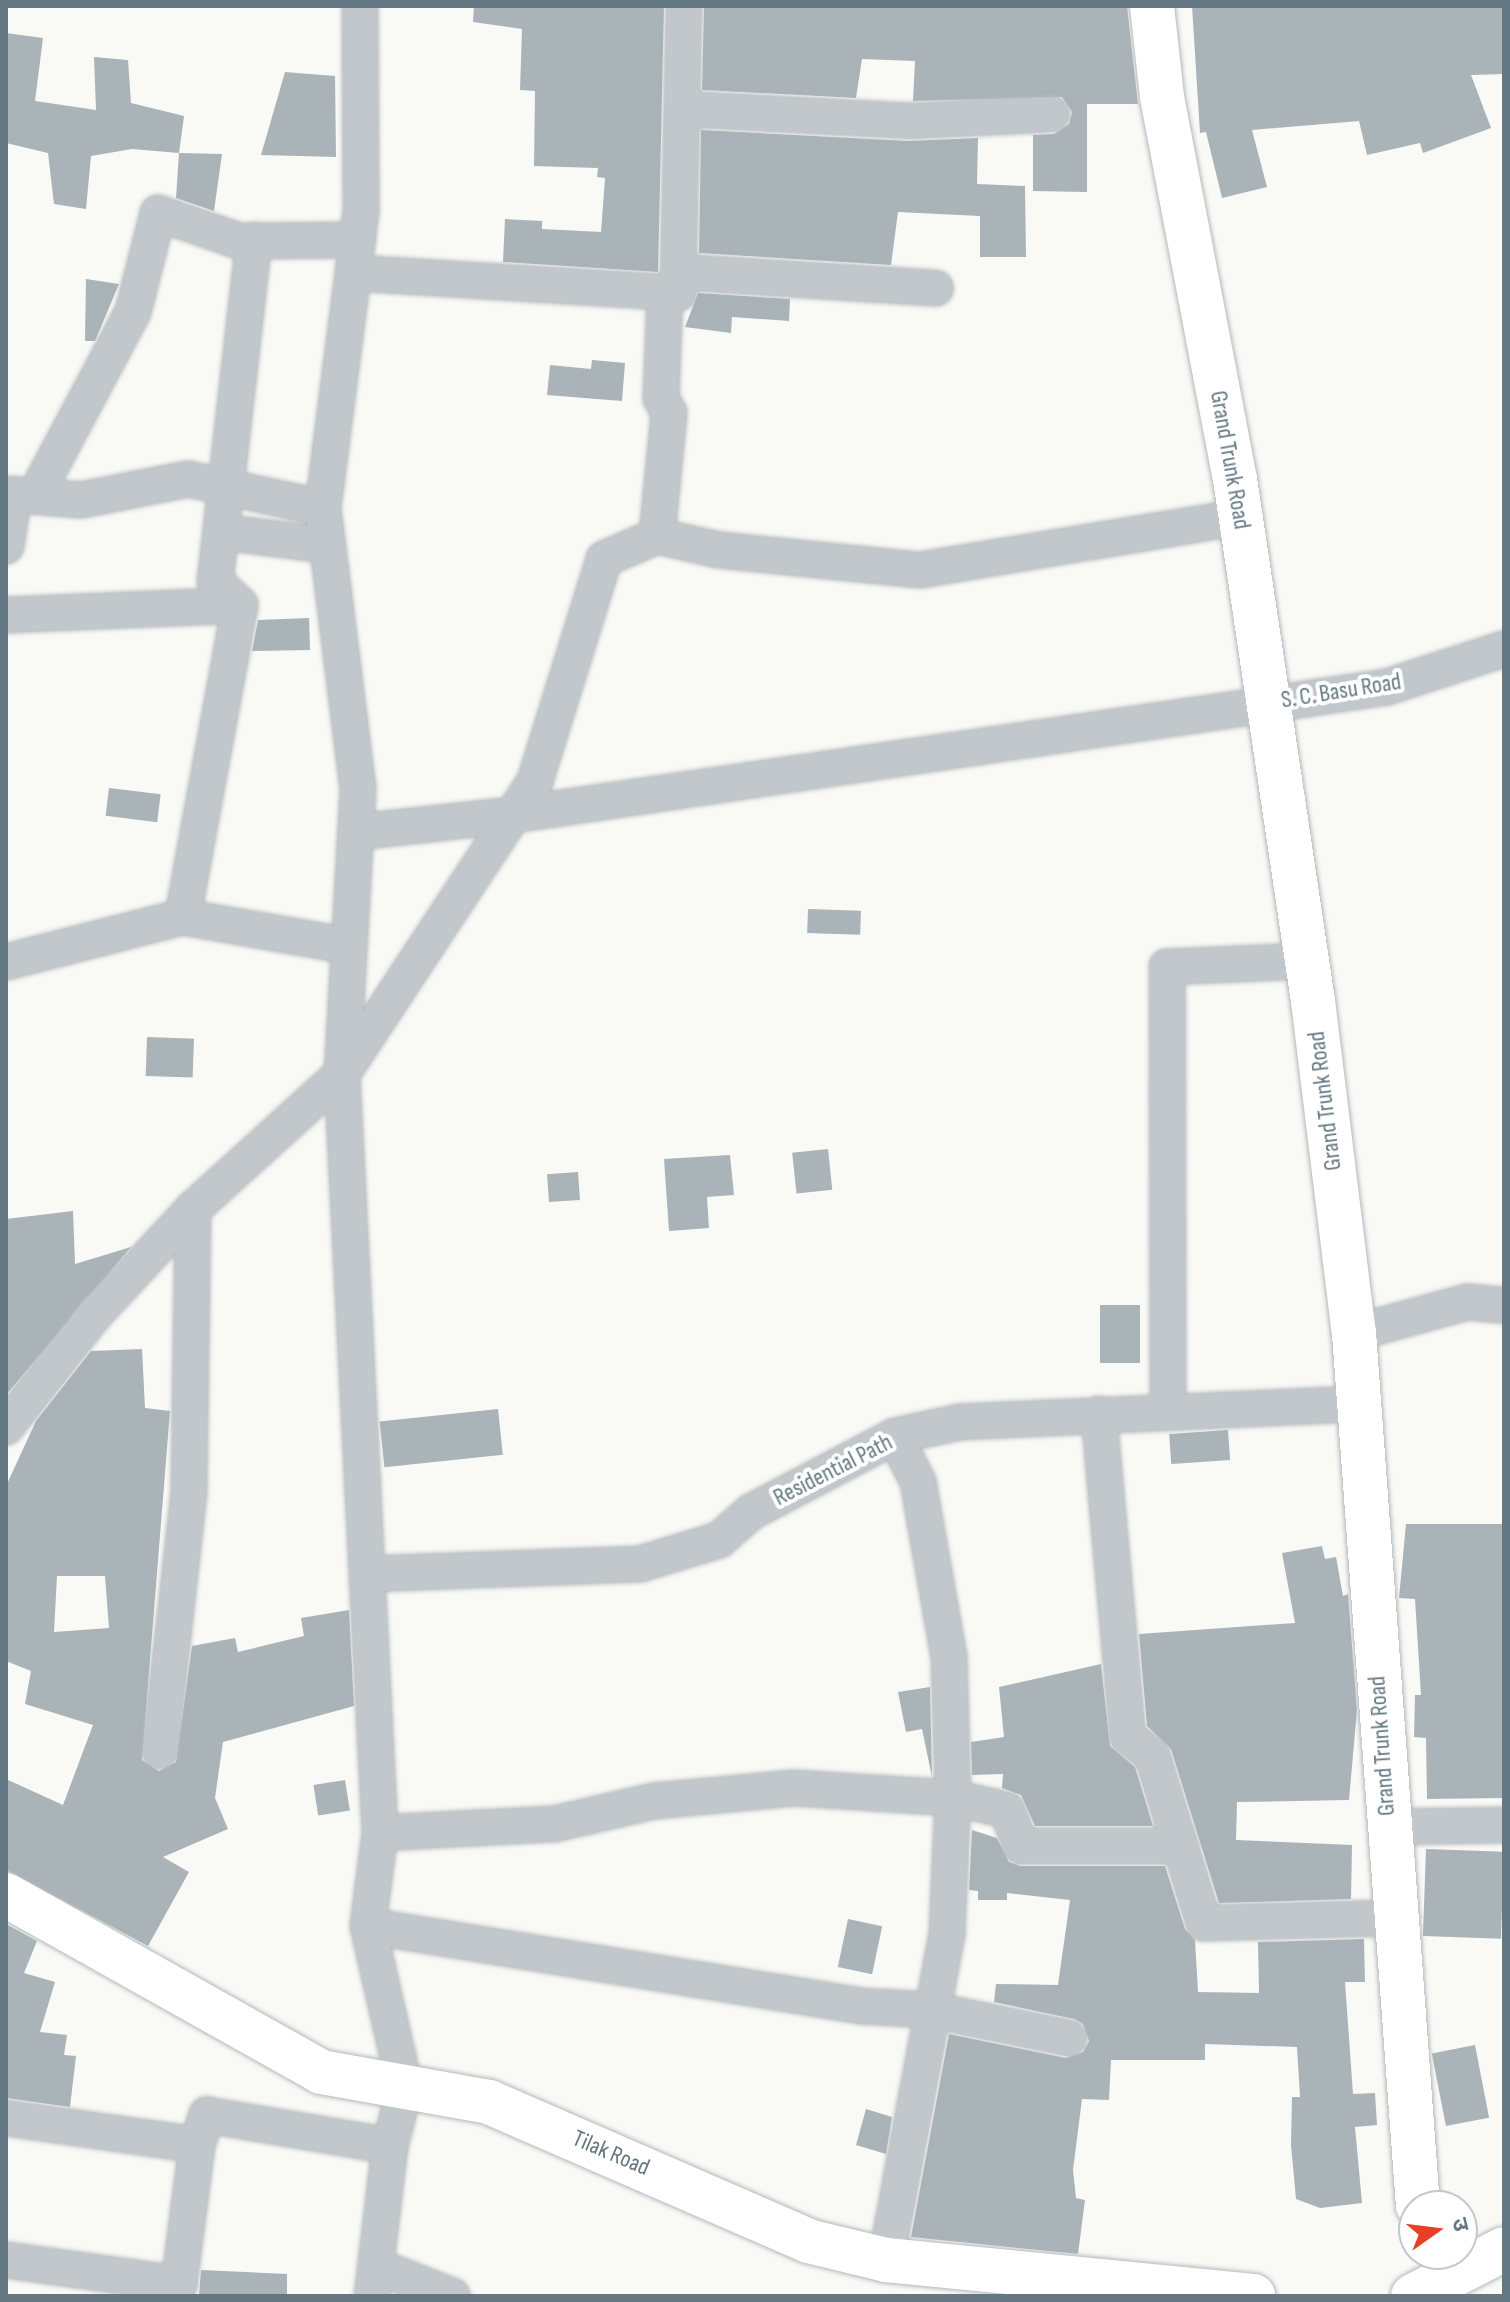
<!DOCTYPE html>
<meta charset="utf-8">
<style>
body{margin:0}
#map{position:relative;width:1510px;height:2302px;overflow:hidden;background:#f9f9f6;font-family:"Sofia Sans Condensed","Noto Sans Devanagari",sans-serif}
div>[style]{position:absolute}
.building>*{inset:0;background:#a9b3b8;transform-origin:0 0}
.roads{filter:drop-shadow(0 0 2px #b3b9bc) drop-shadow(0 0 2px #b3b9bc)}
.minor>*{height:34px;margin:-17px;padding:0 17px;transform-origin:17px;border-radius:17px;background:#c1c7ca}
.major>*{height:44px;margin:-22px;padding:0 22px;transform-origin:22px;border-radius:22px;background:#fff}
span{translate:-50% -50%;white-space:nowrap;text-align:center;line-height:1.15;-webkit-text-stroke:8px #fff;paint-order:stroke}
.street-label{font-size:24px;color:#637882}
.frame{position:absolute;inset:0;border:8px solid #637882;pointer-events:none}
.north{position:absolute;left:1398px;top:2190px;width:80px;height:80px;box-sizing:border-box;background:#fff;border:2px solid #c1c9cd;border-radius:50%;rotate:76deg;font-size:22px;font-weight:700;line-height:32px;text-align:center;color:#637882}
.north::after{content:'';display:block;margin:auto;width:28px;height:36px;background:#e93f26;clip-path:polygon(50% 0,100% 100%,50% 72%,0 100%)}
</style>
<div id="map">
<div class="building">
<i style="clip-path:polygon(474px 6px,664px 6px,658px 272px,503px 262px,505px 219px,542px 221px,542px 229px,601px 232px,605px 178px,597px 177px,598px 168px,534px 166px,535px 91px,520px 90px,522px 29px,473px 22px)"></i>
<i style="clip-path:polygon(704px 6px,1127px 6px,1138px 104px,1087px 104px,1087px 192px,1033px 191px,1033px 135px,1054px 134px,1069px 124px,1072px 112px,1062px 97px,913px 101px,915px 61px,862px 59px,856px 98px,702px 90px)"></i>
<i style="clip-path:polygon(1192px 6px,1504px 6px,1504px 74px,1471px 75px,1491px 128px,1423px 153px,1420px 143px,1367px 155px,1359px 121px,1252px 130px,1267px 187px,1222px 198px,1206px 132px,1200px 133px)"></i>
<i style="clip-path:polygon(6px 33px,43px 38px,35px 101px,96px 110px,94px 57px,128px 60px,131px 103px,184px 116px,179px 153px,132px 149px,91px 156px,86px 209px,54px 204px,48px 153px,6px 143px)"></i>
<i style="clip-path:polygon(285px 72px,335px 76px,336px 157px,261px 155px)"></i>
<i style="clip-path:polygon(701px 130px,908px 141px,978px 138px,977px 184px,1025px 186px,1026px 257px,980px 257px,980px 216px,898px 212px,891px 265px,699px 253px)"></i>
<i style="clip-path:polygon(179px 153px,222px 154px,214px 211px,176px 198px)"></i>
<i style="clip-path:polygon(86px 279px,119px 284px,95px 341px,85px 341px)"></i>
<i style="clip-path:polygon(698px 293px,790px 299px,789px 321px,732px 317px,731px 333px,685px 327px)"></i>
<i style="clip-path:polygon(592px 360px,625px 363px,622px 401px,547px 395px,550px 365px,591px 369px)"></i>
<i style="clip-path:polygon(309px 618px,310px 650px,252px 651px,258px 620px)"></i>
<i style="left:109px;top:788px;width:52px;height:28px;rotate:7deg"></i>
<i style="left:808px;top:909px;width:53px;height:24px;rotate:2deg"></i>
<i style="left:147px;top:1037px;width:47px;height:39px;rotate:2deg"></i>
<i style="left:828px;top:1149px;width:41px;height:36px;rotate:84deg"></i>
<i style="clip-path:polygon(730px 1155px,734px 1195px,707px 1197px,709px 1228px,669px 1231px,664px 1159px)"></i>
<i style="left:578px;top:1172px;width:28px;height:31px;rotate:86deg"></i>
<i style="clip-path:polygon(73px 1211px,75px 1264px,131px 1247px,6px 1395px,6px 1219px)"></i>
<i style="left:1100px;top:1305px;width:40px;height:58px"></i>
<i style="clip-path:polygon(evenodd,142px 1349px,145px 1408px,170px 1411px,142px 1760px,159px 1771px,176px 1762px,192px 1646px,235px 1638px,238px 1652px,304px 1636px,301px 1618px,349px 1610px,354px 1706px,223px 1742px,215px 1798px,228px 1829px,163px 1857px,189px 1872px,148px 1946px,6px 1870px,6px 1779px,63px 1805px,93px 1725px,25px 1704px,31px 1671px,6px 1661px,6px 1486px,36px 1421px,91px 1351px,142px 1349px,57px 1576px,105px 1576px,109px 1628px,54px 1632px,57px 1576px)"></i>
<i style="left:498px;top:1409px;width:46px;height:119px;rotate:84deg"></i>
<i style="left:1228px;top:1430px;width:30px;height:59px;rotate:86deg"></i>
<i style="clip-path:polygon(1406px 1524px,1504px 1524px,1504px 1798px,1427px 1799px,1426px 1738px,1414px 1737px,1415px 1695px,1421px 1695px,1415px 1599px,1399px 1598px)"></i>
<i style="clip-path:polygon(1322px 1546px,1325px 1559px,1336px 1557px,1343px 1596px,1348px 1594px,1357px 1710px,1349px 1800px,1237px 1802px,1236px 1840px,1352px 1845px,1351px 1899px,1219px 1903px,1171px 1749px,1147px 1726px,1139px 1634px,1295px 1623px,1282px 1553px)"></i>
<i style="clip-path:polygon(1101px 1664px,1110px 1746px,1135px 1767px,1153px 1826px,1035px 1826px,1021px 1795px,1002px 1788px,1003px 1774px,972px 1775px,971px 1742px,1004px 1737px,999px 1687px)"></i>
<i style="clip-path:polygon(930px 1687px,932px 1777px,922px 1729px,906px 1732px,898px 1692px)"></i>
<i style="left:345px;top:1780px;width:31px;height:32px;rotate:81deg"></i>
<i style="clip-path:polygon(972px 1830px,997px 1838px,1009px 1862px,1020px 1866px,1165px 1866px,1185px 1929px,1195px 1940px,1198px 1992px,1259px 1993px,1258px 1942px,1364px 1939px,1365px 1982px,1345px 1982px,1353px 2094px,1375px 2093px,1377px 2125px,1355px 2127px,1362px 2203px,1320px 2208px,1296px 2199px,1291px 2145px,1292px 2097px,1300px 2097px,1297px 2047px,1205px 2044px,1205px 2060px,1111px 2060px,1109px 2100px,1082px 2099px,1073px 2170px,1076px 2198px,1085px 2200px,1078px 2254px,911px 2237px,949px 2034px,1066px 2058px,1083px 2052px,1089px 2041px,1083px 2024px,1074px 2019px,994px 2002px,996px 1984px,1058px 1985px,1070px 1900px,1007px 1893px,1007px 1900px,978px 1900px,978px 1891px,969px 1890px)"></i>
<i style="left:1426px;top:1849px;width:78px;height:87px;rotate:2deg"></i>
<i style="left:848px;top:1919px;width:35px;height:49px;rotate:12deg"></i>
<i style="clip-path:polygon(6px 1924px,37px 1941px,24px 1973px,55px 1982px,40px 2032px,67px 2035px,64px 2055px,76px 2056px,70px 2107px,6px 2098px)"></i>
<i style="left:1475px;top:2045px;width:74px;height:44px;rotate:79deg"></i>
<i style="clip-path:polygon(866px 2109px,892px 2117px,886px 2154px,856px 2145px)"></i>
<i style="clip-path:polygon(201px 2270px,287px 2274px,287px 2296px,199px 2296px)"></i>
</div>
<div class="roads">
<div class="minor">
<i style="left:360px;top:6px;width:205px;rotate:89.7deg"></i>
<i style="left:361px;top:211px;width:299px;rotate:97.3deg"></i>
<i style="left:323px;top:508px;width:284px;rotate:82.9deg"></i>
<i style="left:358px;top:790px;width:284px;rotate:93.2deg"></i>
<i style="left:342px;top:1074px;width:760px;rotate:87.13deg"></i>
<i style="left:380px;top:1833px;width:94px;rotate:97.4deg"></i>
<i style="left:368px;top:1926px;width:165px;rotate:77.1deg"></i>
<i style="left:405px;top:2087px;width:61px;rotate:104.3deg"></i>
<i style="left:390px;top:2146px;width:151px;rotate:96.8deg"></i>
<i style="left:682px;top:109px;width:227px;rotate:3deg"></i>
<i style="left:909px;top:121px;width:143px;rotate:-2.8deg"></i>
<i style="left:254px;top:240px;width:343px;rotate:96.5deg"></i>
<i style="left:215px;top:581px;width:35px;rotate:44deg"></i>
<i style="left:240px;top:605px;width:317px;rotate:100.4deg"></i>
<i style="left:183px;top:917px;width:169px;rotate:9.9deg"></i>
<i style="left:679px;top:272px;width:257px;rotate:3.6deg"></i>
<i style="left:353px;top:273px;width:326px;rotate:3.5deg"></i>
<i style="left:678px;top:293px;width:287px;rotate:-88.8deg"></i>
<i style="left:6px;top:494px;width:75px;rotate:4.6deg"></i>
<i style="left:81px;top:500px;width:109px;rotate:-11.1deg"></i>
<i style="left:188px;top:479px;width:138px;rotate:12.1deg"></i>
<i style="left:35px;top:496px;width:208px;rotate:-62deg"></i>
<i style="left:133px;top:312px;width:102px;rotate:-75.8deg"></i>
<i style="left:158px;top:213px;width:86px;rotate:19.1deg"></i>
<i style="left:239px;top:241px;width:119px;rotate:-0.5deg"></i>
<i style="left:221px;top:532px;width:107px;rotate:7deg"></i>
<i style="left:657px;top:536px;width:124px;rotate:-84.4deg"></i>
<i style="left:669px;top:413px;width:17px;rotate:-118deg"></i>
<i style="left:661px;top:398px;width:106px;rotate:-87.8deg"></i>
<i style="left:6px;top:546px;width:52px;rotate:-81.1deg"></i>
<i style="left:6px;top:615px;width:234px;rotate:-2.4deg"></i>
<i style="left:356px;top:832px;width:158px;rotate:-6.2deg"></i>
<i style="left:513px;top:815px;width:883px;rotate:-8.33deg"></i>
<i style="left:1387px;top:687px;width:123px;rotate:-18deg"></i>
<i style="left:6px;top:962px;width:183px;rotate:-14.3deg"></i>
<i style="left:1354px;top:1333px;width:117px;rotate:-15.3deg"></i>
<i style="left:1467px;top:1302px;width:37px;rotate:5deg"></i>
<i style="left:1168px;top:1410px;width:443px;rotate:-90.1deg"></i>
<i style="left:1167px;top:967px;width:140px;rotate:-2.5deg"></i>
<i style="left:1099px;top:1414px;width:324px;rotate:84.9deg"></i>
<i style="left:1128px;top:1737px;width:30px;rotate:37deg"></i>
<i style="left:1152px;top:1755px;width:176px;rotate:72.8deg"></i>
<i style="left:1204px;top:1923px;width:190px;rotate:-1.5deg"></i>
<i style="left:6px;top:1427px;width:144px;rotate:-51.8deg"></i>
<i style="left:95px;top:1314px;width:144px;rotate:-47deg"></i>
<i style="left:193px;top:1209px;width:201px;rotate:-42.2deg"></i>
<i style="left:342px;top:1074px;width:351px;rotate:-56.6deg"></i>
<i style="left:535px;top:781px;width:232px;rotate:-72.7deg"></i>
<i style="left:604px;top:559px;width:58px;rotate:-23.5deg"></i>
<i style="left:657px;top:536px;width:64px;rotate:12.7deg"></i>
<i style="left:719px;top:550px;width:202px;rotate:5.7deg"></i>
<i style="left:920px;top:570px;width:325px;rotate:-9.4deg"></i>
<i style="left:367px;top:1574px;width:273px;rotate:-2.1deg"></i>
<i style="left:640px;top:1564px;width:83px;rotate:-16.9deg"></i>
<i style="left:719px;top:1540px;width:43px;rotate:-41.2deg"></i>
<i style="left:751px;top:1512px;width:163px;rotate:-27.8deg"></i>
<i style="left:895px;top:1436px;width:66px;rotate:-12.2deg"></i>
<i style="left:960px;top:1422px;width:401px;rotate:-2.6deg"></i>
<i style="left:160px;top:1751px;width:261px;rotate:-83.6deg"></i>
<i style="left:189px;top:1492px;width:283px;rotate:-89.2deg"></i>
<i style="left:1387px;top:1827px;width:117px;rotate:-1deg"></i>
<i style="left:380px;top:1833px;width:174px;rotate:-3deg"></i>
<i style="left:554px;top:1824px;width:103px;rotate:-13deg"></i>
<i style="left:654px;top:1801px;width:141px;rotate:-5.3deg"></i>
<i style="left:794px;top:1788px;width:159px;rotate:3.6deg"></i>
<i style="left:953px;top:1798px;width:55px;rotate:12.5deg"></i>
<i style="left:1007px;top:1810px;width:39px;rotate:69deg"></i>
<i style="left:1021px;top:1846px;width:160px"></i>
<i style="left:368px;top:1926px;width:498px;rotate:9.2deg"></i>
<i style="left:860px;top:2006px;width:71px;rotate:3.2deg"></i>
<i style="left:931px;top:2010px;width:141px;rotate:11.5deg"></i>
<i style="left:6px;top:2118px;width:193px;rotate:8deg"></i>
<i style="left:197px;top:2145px;width:32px;rotate:-72deg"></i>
<i style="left:207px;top:2115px;width:186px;rotate:9.6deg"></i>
<i style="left:6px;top:2260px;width:175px;rotate:7.9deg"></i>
<i style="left:179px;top:2284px;width:140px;rotate:-82.6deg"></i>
<i style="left:886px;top:2260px;width:333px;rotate:-79.4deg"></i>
<i style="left:947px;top:1933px;width:135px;rotate:-87.5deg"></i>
<i style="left:953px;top:1798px;width:141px;rotate:-91.6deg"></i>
<i style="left:949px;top:1657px;width:178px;rotate:-100deg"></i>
<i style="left:918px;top:1482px;width:51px;rotate:-116.6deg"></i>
<i style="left:376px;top:2266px;width:82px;rotate:21.5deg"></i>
</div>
<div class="major">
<i style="left:1152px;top:6px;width:92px;rotate:83.7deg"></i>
<i style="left:1162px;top:97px;width:389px;rotate:79.2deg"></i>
<i style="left:1235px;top:479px;width:528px;rotate:81.5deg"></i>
<i style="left:1313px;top:1001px;width:335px;rotate:83deg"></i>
<i style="left:1354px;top:1333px;width:875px;rotate:85.81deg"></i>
<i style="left:6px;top:1895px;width:361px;rotate:29.3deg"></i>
<i style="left:321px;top:2072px;width:171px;rotate:10.1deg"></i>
<i style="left:489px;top:2102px;width:348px;rotate:23.5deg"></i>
<i style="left:808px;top:2241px;width:80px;rotate:13.7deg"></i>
<i style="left:886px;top:2260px;width:369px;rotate:5.6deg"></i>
<i style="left:1413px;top:2296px;width:102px;rotate:-27.3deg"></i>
</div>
</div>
<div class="street-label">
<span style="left:1230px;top:460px;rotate:80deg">Grand Trunk Road</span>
<span style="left:1341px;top:691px;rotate:-9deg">S. C. Basu Road</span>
<span style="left:1325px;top:1101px;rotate:-97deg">Grand Trunk Road</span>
<span style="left:833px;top:1470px;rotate:-27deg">Residential Path</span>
<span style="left:1382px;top:1746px;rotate:-94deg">Grand Trunk Road</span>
<span style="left:611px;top:2153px;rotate:23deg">Tilak Road</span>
</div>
<div class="frame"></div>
<div class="north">उ</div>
</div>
